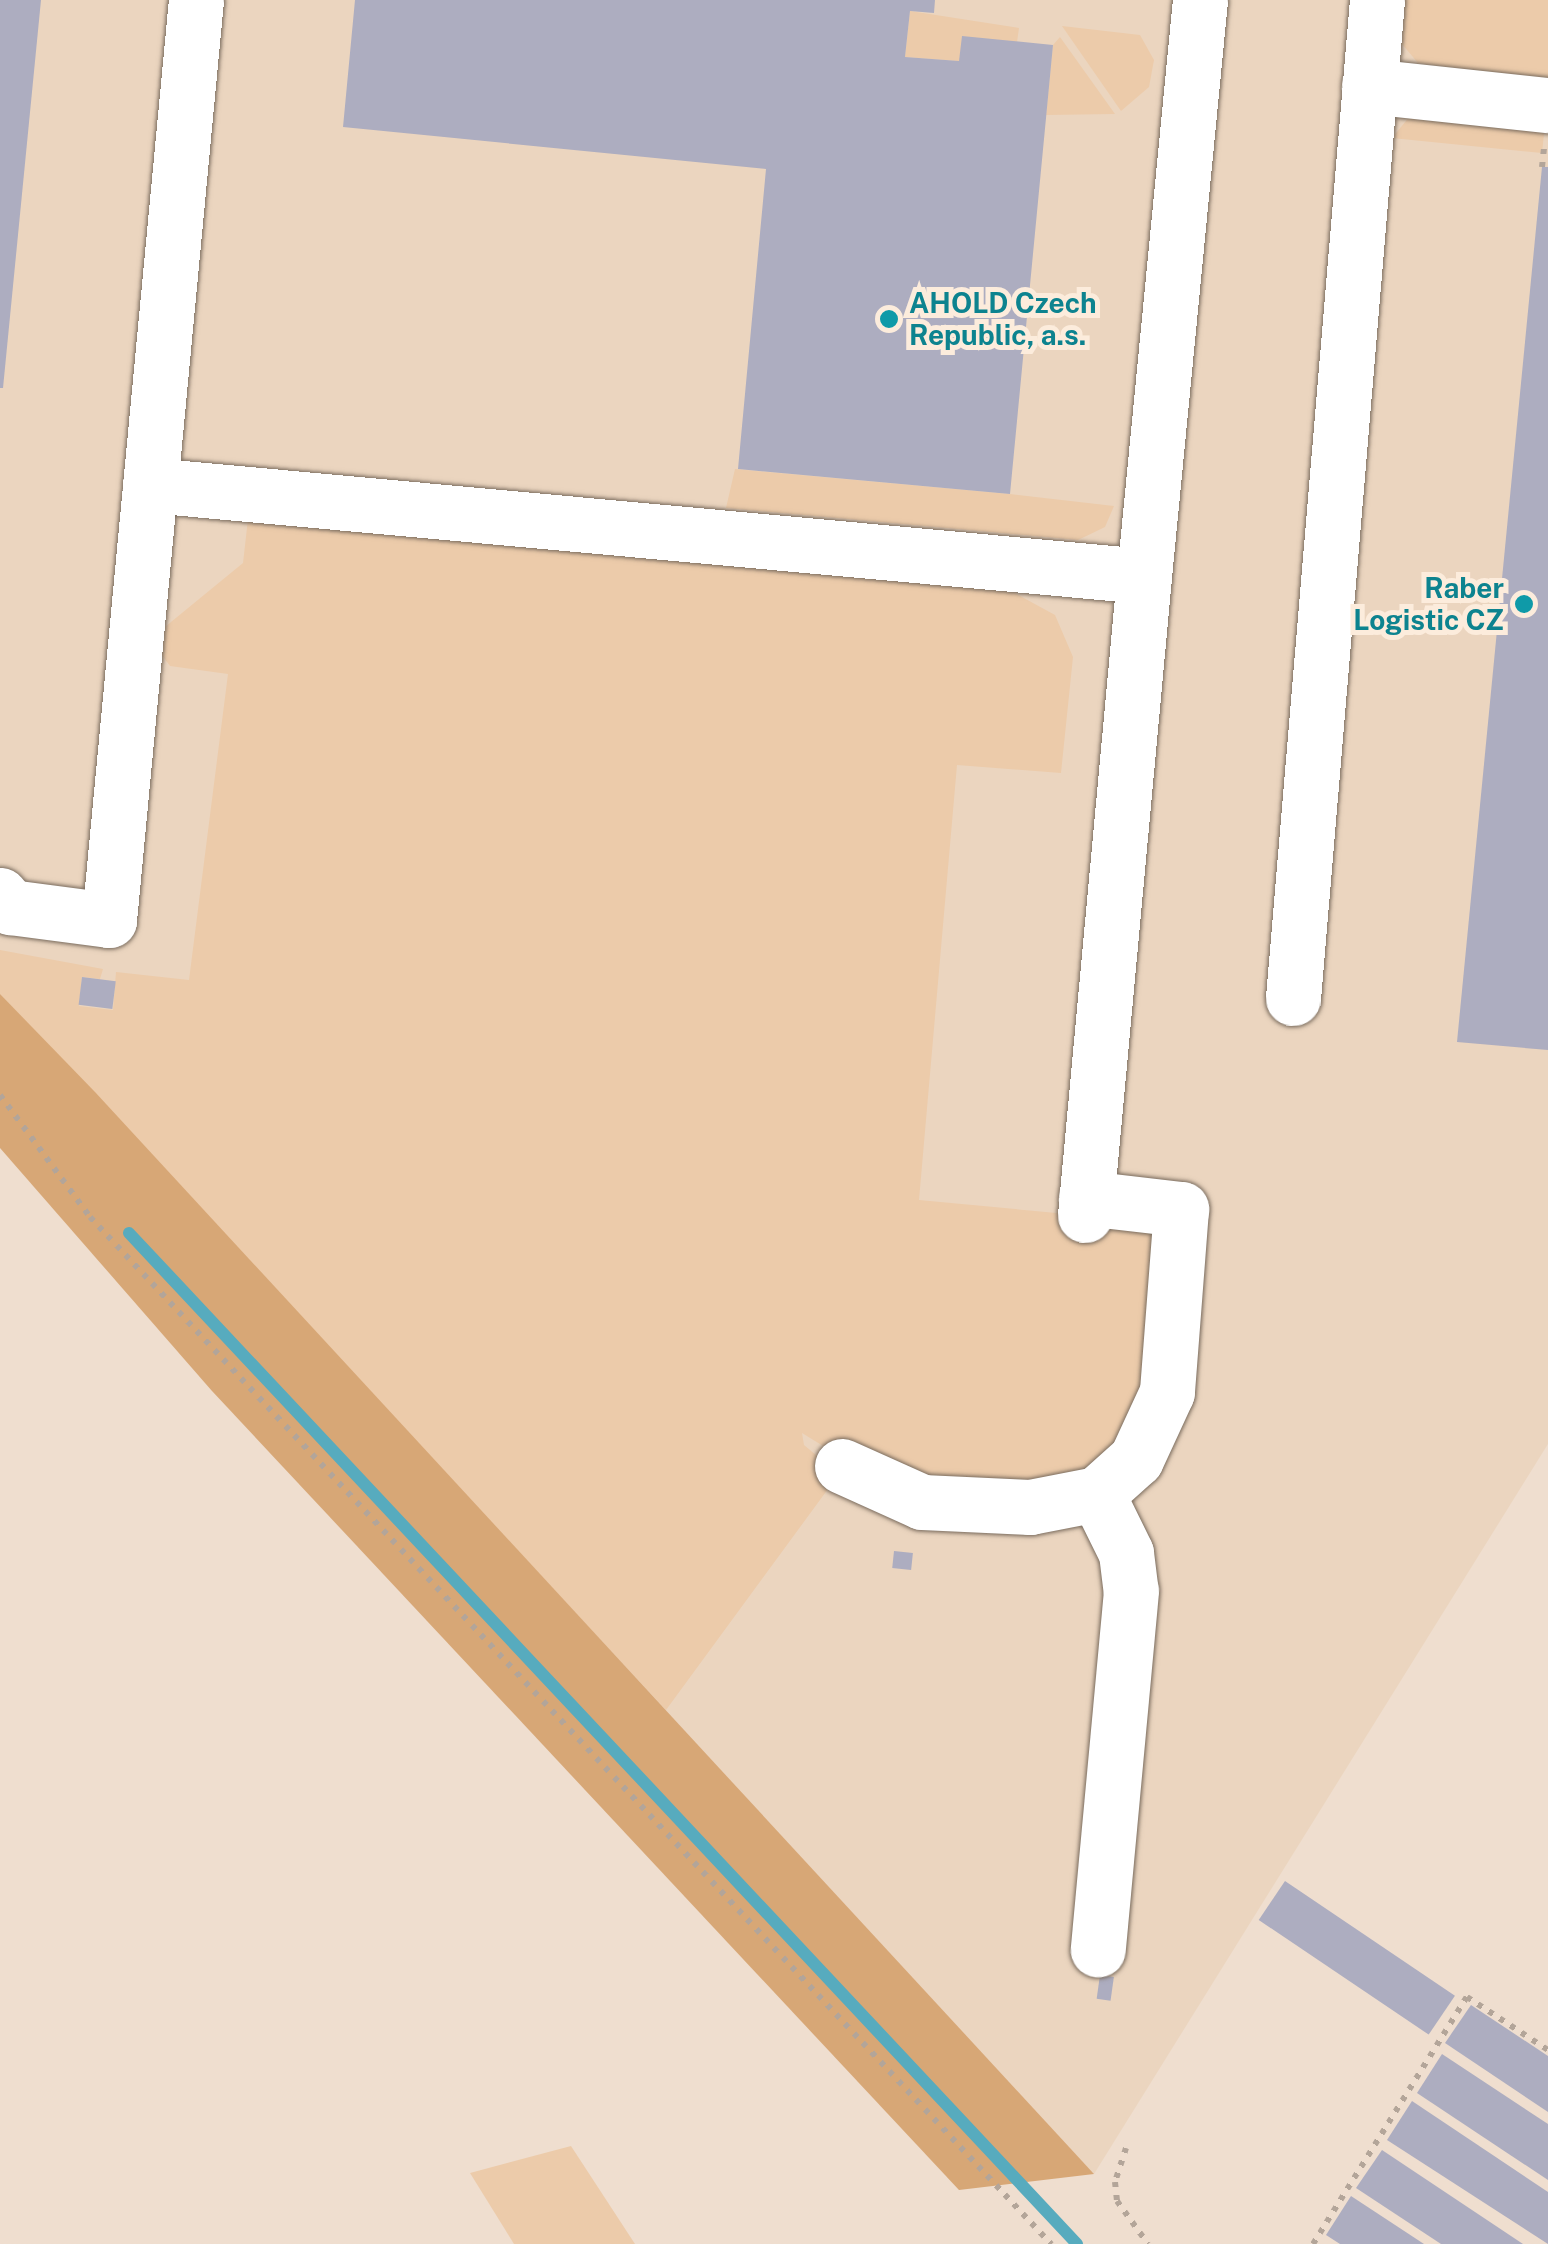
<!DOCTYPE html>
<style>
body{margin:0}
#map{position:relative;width:1548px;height:2244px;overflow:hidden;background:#efdecf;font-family:"Public Sans",sans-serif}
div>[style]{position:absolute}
.built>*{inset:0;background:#ebd5bf}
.green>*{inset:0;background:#eccbaa}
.forest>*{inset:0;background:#d7a776}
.stream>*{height:12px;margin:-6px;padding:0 6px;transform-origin:6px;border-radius:6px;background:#57abbe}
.building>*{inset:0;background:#adadc0;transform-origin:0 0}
.path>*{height:6px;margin-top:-3px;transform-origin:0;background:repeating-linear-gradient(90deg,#b3a599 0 5px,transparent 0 13px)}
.roads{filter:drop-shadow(0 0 2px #796b5d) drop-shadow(0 0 2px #796b5d)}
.minor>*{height:55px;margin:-27.5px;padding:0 27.5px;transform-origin:27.5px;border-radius:27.5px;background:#fff}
.dots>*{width:28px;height:28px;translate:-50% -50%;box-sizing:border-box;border:5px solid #fcecdc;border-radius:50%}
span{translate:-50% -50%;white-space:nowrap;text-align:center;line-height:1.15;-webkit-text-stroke:10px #fcecdc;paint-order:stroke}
.culture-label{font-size:28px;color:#0d838f;font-weight:700}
.left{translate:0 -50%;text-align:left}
.right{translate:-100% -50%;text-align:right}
</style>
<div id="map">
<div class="built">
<i style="clip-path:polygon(0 0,1548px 0,1548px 1444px,1094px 2174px,0 1035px)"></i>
</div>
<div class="green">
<i style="clip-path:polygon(1405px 0,1548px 0,1548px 80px,1418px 63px,1402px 44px)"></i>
<i style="clip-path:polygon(910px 11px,1019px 28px,1017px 42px,959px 61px,905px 57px)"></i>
<i style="clip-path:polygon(1062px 26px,1140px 35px,1154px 60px,1149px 87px,1121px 111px)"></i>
<i style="clip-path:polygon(1060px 37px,1115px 114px,1046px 115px,1053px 45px)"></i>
<i style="clip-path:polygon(1410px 116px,1545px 124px,1542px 153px,1392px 138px)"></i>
<i style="clip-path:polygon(735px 469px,1010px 494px,1114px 506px,1105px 527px,1078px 540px,726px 508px)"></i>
<i style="clip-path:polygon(248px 519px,1013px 592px,1055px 615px,1073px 657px,1061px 773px,957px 765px,919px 1200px,1174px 1224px,1159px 1363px,1122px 1457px,989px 1499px,828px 1449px,802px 1433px,804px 1445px,839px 1474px,666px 1710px,0 994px,0 950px,103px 969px,100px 979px,82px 977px,79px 1006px,113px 1010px,116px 972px,189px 980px,228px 674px,170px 666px,159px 651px,160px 631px,243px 563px)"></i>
<i style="clip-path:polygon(571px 2146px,635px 2244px,514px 2244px,470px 2173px)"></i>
</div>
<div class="forest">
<i style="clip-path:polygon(0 994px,95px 1092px,1094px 2174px,959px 2190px,212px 1391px,0 1148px)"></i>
</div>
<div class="stream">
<i style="left:129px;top:1233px;width:1386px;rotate:46.84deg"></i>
</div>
<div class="building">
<i style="clip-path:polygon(0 0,41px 0,3px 388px,0 388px)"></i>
<i style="clip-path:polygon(355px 0,935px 0,934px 13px,910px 11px,905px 57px,959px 61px,962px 36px,1053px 45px,1010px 494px,738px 469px,766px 169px,343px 127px)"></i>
<i style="clip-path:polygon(1542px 167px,1548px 167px,1548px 1050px,1457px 1042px)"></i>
<i style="left:82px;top:977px;width:34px;height:28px;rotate:7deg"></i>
<i style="left:894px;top:1551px;width:19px;height:17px;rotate:6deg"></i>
<i style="left:1285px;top:1881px;width:205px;height:47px;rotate:34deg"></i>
<i style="left:1100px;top:1975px;width:14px;height:24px;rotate:8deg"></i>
<i style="clip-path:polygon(1471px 2005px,1548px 2056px,1548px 2112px,1445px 2043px)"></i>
<i style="clip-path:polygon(1442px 2054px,1548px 2124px,1548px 2180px,1417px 2093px)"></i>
<i style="clip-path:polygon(1412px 2101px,1548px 2192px,1548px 2244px,1387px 2140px)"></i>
<i style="clip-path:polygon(1382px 2150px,1523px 2244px,1441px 2244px,1356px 2188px)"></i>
<i style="clip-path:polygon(1351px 2196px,1424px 2244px,1340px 2244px,1326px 2235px)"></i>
</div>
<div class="path">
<i style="left:1542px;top:167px;width:19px;rotate:-84deg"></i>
<i style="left:0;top:1095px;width:152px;rotate:53.6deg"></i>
<i style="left:90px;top:1217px;width:1407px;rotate:46.9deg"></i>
<i style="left:1126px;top:2148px;width:36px;rotate:108deg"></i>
<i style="left:1115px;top:2182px;width:19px;rotate:84deg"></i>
<i style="left:1117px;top:2201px;width:53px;rotate:54.2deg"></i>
<i style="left:1313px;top:2244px;width:291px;rotate:-58.1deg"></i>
<i style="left:1467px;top:1997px;width:97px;rotate:33.2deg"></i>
</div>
<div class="roads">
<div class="minor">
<i style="left:1369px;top:86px;width:180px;rotate:6.1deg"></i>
<i style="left:150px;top:485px;width:998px;rotate:5.23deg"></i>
<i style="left:1144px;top:576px;width:579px;rotate:-84.45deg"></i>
<i style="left:0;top:895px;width:16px;rotate:50deg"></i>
<i style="left:10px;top:907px;width:100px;rotate:7.5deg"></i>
<i style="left:109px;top:920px;width:924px;rotate:-84.6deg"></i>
<i style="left:1293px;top:998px;width:1002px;rotate:-85.19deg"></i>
<i style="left:1086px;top:1198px;width:96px;rotate:6.6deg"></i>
<i style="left:1181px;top:1209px;width:184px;rotate:94.4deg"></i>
<i style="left:1167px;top:1392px;width:74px;rotate:114.8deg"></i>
<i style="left:1136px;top:1459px;width:52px;rotate:138.1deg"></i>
<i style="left:1097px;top:1494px;width:66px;rotate:63.8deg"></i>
<i style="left:1126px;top:1553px;width:38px;rotate:83deg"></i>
<i style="left:1131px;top:1591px;width:360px;rotate:95.3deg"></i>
<i style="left:1085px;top:1215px;width:642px;rotate:-84.72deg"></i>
<i style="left:842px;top:1466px;width:88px;rotate:24.2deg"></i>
<i style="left:922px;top:1502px;width:108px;rotate:2.7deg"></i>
<i style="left:1030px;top:1507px;width:68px;rotate:-11deg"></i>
</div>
</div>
<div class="dots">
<i style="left:889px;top:319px;background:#0f9aa8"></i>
<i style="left:1524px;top:604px;background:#0f9aa8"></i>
</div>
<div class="culture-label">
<span class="left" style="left:909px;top:319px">AHOLD Czech<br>Republic, a.s.</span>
<span class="right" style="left:1504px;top:604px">Raber<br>Logistic CZ</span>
</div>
</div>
